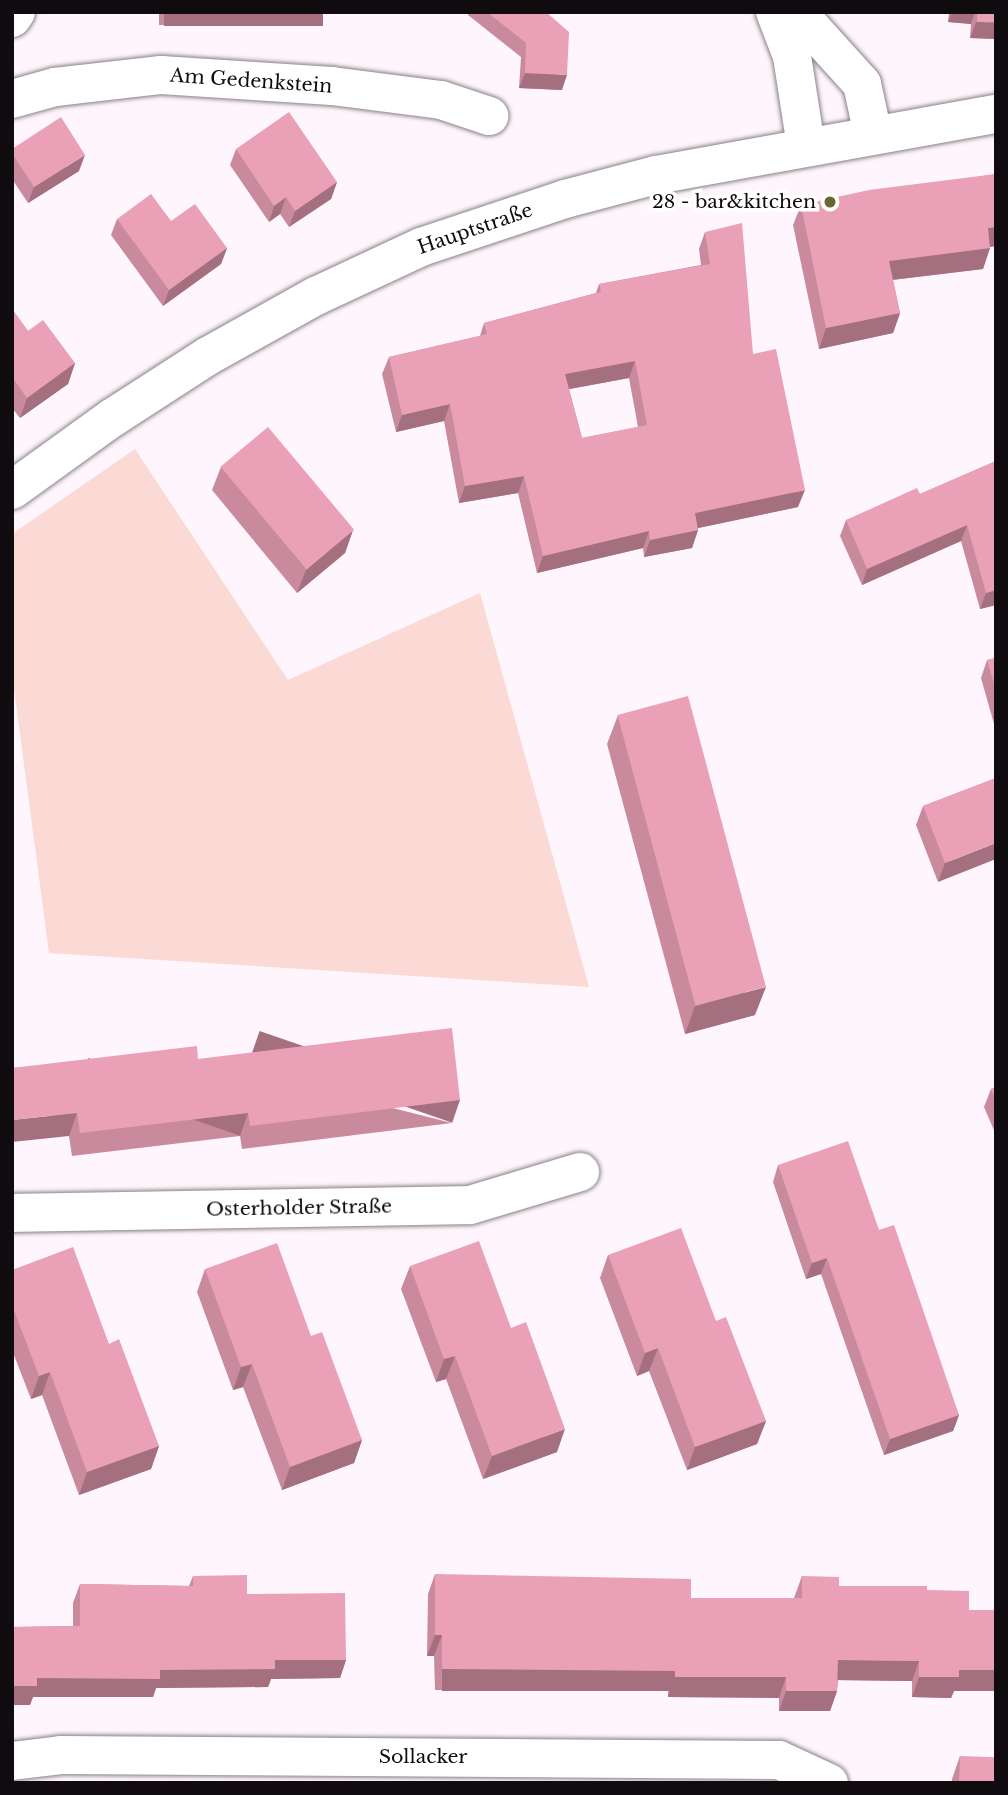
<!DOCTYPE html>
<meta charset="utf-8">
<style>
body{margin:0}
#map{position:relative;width:1008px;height:1795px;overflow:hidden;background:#fef6fc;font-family:"Libre Baskerville",serif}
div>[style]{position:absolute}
.green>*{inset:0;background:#fbd9d5}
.roads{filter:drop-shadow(0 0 2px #8b8088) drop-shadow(0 0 2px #8b8088)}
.minor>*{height:38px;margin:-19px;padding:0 19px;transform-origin:19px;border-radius:19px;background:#fff}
.major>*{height:38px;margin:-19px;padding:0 19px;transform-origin:19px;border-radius:19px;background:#fff}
.wall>*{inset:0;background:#c98a9d;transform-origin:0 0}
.shaded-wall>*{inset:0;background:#a4707f;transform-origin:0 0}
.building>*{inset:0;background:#eaa0b6;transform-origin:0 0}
.dots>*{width:19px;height:19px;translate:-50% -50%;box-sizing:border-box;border:4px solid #fff;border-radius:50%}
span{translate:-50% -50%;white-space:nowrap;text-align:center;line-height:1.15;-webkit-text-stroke:7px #fff;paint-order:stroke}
.street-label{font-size:19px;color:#0f0b0e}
.poi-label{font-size:19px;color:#0f0b0e}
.right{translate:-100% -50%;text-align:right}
.frame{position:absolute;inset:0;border:14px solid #0f0b0e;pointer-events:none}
</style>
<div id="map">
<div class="green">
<i style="clip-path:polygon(135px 449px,288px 680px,480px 593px,589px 987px,49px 953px,12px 674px,12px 534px)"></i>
</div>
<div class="roads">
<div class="minor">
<i style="left:775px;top:12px;width:47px;rotate:68.9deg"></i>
<i style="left:792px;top:56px;width:91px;rotate:81.2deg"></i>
<i style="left:797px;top:12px;width:97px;rotate:47.9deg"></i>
<i style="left:862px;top:84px;width:52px;rotate:77.8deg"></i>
<i style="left:12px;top:18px;width:7px;rotate:-56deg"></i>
<i style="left:12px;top:99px;width:45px;rotate:-15.6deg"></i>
<i style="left:55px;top:87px;width:107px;rotate:-6.5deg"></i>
<i style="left:161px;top:75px;width:171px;rotate:3.7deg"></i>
<i style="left:332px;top:86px;width:110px;rotate:7.3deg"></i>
<i style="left:441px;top:100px;width:51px;rotate:18.4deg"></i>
<i style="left:12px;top:1213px;width:458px;rotate:-1deg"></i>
<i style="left:470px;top:1205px;width:115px;rotate:-16.7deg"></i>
<i style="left:12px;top:1761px;width:49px;rotate:-7deg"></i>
<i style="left:61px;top:1755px;width:718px;rotate:0.4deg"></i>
<i style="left:779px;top:1760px;width:55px;rotate:24.7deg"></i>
</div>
<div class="major">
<i style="left:12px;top:490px;width:123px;rotate:-35.8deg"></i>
<i style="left:112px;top:418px;width:114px;rotate:-32.9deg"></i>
<i style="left:208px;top:356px;width:124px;rotate:-29.1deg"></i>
<i style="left:316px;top:296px;width:116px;rotate:-25deg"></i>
<i style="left:421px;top:247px;width:152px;rotate:-18.4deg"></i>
<i style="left:565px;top:199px;width:94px;rotate:-14.8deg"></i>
<i style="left:656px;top:175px;width:345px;rotate:-10.2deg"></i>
</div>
</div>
<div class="wall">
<i style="left:159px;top:12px;width:164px;height:13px"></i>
<i style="clip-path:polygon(469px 12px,545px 12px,562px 90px,519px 88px,521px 57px,468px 15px)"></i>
<i style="clip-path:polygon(949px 12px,996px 12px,996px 39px,970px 38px,971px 24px,948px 22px)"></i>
<i style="clip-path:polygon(12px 149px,79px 171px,28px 203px,12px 179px)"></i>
<i style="clip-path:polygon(236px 149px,337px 182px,331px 199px,289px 227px,280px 214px,269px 222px,230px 165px)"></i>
<i style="clip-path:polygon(996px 174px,996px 246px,990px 247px,983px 269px,893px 280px,900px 313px,893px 333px,819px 349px,793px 225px,801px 205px)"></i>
<i style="clip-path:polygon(117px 219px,171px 221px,227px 248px,221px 264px,163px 306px,111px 235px)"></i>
<i style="clip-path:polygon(evenodd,705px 232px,753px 354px,798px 507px,698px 528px,698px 530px,692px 548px,644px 557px,643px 548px,537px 573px,518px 493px,459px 503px,444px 421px,396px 432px,382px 374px,389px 357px,480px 336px,484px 323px,596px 293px,599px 284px,701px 265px,699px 249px,705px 232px,629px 378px,638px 427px,582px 438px,569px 389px,629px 378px)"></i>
<i style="clip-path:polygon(12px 309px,28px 331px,75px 363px,68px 384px,20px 418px,12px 408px)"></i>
<i style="clip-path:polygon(996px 461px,996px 605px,980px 609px,961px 541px,862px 585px,840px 536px,846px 520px,920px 494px)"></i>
<i style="clip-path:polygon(221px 467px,353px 530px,345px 553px,297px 593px,212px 490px)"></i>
<i style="clip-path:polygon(996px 658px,996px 731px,981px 678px,987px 660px)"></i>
<i style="clip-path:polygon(618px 715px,755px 1015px,685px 1034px,607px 744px)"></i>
<i style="clip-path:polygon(996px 778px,938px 882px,916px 825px,923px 806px)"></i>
<i style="clip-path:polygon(198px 1059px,452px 1123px,242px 1149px,240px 1136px,72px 1156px,69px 1136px,12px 1068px)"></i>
<i style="clip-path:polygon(996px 1087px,996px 1135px,984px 1107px,991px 1089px)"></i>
<i style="clip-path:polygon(778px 1165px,879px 1230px,959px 1415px,953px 1431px,884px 1455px,821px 1274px,806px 1279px,773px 1182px)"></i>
<i style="clip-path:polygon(608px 1255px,716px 1321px,766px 1421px,757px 1444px,687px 1470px,649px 1371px,637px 1376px,600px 1278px)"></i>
<i style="clip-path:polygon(410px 1266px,557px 1452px,483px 1479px,446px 1379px,436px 1382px,401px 1289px)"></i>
<i style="clip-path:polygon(205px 1269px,311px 1336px,362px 1440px,354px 1463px,282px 1490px,243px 1387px,233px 1390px,197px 1292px)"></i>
<i style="clip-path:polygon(12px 1270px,109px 1344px,159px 1446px,151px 1469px,79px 1495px,42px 1395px,31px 1399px,12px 1350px)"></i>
<i style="clip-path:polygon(435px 1574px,691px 1598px,794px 1598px,802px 1576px,839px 1586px,927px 1590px,969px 1610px,996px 1610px,996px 1691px,954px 1691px,951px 1698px,912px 1697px,912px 1681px,838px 1680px,837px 1691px,830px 1711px,779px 1711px,779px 1698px,668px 1697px,668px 1691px,435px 1690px,434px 1656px,427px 1656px,428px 1594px)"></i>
<i style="clip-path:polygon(193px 1576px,247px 1594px,346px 1660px,340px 1678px,271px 1679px,268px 1687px,156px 1688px,153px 1697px,33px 1697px,30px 1705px,12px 1705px,12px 1627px,73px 1626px,73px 1603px,80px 1584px,189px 1586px)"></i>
<i style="clip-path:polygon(960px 1756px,996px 1783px,952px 1783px,952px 1779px)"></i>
</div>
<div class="shaded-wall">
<i style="left:164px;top:12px;width:159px;height:14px"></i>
<i style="clip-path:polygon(952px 12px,975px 12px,971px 24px,948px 22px)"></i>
<i style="clip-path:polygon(976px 22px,996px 23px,996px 39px,970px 38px)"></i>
<i style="clip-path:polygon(525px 73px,567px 75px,562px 90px,519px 88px)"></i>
<i style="clip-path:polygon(85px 155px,79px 171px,28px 203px,34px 187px)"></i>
<i style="clip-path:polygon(337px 182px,331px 199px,289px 227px,295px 211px)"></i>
<i style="clip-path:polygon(286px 197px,280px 214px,269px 222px,274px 206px)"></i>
<i style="clip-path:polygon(996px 227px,996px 246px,980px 248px,988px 228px)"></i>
<i style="clip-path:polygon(227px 248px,221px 264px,163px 306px,169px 290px)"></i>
<i style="clip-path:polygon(990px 248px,983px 269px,882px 281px,889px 261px)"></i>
<i style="clip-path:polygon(900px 313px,893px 333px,819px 349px,826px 328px)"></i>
<i style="clip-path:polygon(635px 361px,629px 378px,559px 391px,565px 374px)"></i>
<i style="clip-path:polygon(75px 363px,68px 384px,20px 418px,27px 398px)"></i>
<i style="clip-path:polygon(450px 404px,444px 421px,396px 432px,402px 415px)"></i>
<i style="clip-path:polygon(524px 476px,518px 493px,459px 503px,465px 486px)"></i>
<i style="clip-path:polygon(805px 490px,798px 507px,689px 530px,695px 513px)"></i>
<i style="clip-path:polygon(967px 525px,961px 541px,862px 585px,867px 569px)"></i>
<i style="clip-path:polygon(353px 530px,345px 553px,297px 593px,306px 570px)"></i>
<i style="clip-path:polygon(698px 530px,692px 548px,644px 557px,650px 540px)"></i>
<i style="clip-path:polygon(649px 531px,643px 548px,537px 573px,543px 556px)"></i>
<i style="clip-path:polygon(996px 590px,996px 605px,980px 609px,986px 593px)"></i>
<i style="clip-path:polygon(996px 843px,996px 859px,938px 882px,945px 863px)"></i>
<i style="clip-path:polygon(766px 987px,755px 1015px,685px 1034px,695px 1006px)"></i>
<i style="left:460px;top:1100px;width:24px;height:212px;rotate:109deg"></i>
<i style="clip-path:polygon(77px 1113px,69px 1136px,12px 1142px,12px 1120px)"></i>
<i style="left:248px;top:1113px;width:24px;height:169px;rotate:109deg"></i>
<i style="clip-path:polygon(827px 1258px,821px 1274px,806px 1279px,812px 1263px)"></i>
<i style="clip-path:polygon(658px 1348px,649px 1371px,637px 1376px,645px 1353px)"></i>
<i style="clip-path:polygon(455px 1356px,446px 1379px,436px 1382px,444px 1359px)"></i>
<i style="clip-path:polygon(252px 1364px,243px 1387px,233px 1390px,241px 1367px)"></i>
<i style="clip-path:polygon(50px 1372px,42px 1395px,31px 1399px,39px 1376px)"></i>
<i style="clip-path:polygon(959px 1415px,953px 1431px,884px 1455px,890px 1439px)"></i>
<i style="clip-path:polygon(766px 1421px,757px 1444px,687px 1470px,695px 1447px)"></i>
<i style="clip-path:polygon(565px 1429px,557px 1452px,483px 1479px,492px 1456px)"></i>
<i style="clip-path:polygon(362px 1440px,354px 1463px,282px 1490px,290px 1467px)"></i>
<i style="clip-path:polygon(159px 1446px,151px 1469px,79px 1495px,87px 1472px)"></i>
<i style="clip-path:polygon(435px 1635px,442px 1635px,434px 1656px,427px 1656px)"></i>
<i style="clip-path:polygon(275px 1660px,346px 1660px,340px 1678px,271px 1679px,268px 1687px,156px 1688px,153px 1697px,33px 1697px,30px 1705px,12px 1705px,12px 1686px,37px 1678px)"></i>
<i style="clip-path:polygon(838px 1660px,919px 1661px,912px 1681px,830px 1680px)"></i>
<i style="left:442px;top:1669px;width:233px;height:22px"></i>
<i style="clip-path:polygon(959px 1670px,996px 1670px,996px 1691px,954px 1691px,951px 1698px,912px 1697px,919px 1677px)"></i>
<i style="clip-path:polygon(675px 1677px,786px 1677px,779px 1698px,668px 1697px)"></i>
<i style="clip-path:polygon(786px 1691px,837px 1691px,830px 1711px,779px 1711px)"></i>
</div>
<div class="building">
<i style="clip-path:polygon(487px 12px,546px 12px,569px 32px,567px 75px,525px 73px,526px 43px)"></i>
<i style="left:977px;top:12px;width:19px;height:10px"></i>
<i style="clip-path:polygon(289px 112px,337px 182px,295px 211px,286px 197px,274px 206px,236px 149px)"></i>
<i style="clip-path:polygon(61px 117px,85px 155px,34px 187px,12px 153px,12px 149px)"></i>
<i style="clip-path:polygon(996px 174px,996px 227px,988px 228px,990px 248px,889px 261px,900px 313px,826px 328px,801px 205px,869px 190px)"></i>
<i style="clip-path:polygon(151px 194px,171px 221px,195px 204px,227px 248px,169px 290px,117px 219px)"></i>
<i style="clip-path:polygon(evenodd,742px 223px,753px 354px,776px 349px,805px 490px,695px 513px,698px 530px,650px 540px,649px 531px,543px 556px,524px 476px,465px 486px,450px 404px,402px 415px,389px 357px,487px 334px,484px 323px,601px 292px,599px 284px,710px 264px,705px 232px,742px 223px,635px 361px,647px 425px,582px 438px,565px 374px,635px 361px)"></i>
<i style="clip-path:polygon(12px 309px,28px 331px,43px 320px,75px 363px,27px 398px,12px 377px)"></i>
<i style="left:268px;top:427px;width:134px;height:62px;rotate:50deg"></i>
<i style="clip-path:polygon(996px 461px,996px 590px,986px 593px,967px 525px,867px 569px,846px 520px,917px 488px,920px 494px)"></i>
<i style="clip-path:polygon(996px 658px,996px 690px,987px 660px)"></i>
<i style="left:688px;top:696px;width:301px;height:73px;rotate:75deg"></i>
<i style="clip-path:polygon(996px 778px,996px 843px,945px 863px,923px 806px)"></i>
<i style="clip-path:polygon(452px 1028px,460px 1100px,250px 1126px,248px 1113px,80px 1133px,77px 1113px,12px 1120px,12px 1068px,197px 1046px,198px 1059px)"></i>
<i style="clip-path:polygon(996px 1087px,996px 1101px,991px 1089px)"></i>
<i style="clip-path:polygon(848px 1141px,879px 1230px,894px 1225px,959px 1415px,890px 1439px,827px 1258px,812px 1263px,778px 1165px)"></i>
<i style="clip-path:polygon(681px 1228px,716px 1321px,726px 1317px,766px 1421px,695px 1447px,658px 1348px,645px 1353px,608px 1255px)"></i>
<i style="clip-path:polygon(479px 1241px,511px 1328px,526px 1322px,565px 1429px,492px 1456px,455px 1356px,444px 1359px,410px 1266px)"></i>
<i style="clip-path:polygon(277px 1243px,311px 1336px,322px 1332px,362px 1440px,290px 1467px,252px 1364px,241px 1367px,205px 1269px)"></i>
<i style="clip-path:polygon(73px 1247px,109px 1344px,119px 1339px,159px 1446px,87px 1472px,50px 1372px,39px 1376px,12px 1305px,12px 1270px)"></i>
<i style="clip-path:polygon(435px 1574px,691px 1579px,691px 1598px,802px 1598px,802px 1576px,839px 1577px,839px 1586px,927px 1586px,927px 1590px,969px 1591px,969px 1610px,996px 1610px,996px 1670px,959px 1670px,959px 1677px,919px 1677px,919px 1661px,838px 1660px,837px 1691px,786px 1691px,786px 1677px,675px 1677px,675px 1671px,442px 1669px,442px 1635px,435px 1635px)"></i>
<i style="clip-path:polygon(247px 1575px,247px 1594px,345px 1593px,346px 1660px,275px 1660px,275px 1669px,160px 1670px,160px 1679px,37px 1678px,37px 1686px,12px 1686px,12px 1627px,80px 1626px,80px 1584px,193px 1586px,193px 1576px)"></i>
<i style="left:960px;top:1756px;width:36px;height:27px;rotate:2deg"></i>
</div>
<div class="dots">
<i style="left:830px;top:202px;background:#6c6532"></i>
</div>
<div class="street-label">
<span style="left:251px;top:81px;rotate:4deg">Am Gedenkstein</span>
<span style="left:475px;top:229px;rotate:-19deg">Hauptstraße</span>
<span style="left:299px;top:1208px;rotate:-1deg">Osterholder Straße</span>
<span style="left:423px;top:1757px">Sollacker</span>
</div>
<div class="poi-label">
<span class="right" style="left:816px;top:202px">28 - bar&amp;kitchen</span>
</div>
<div class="frame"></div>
</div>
